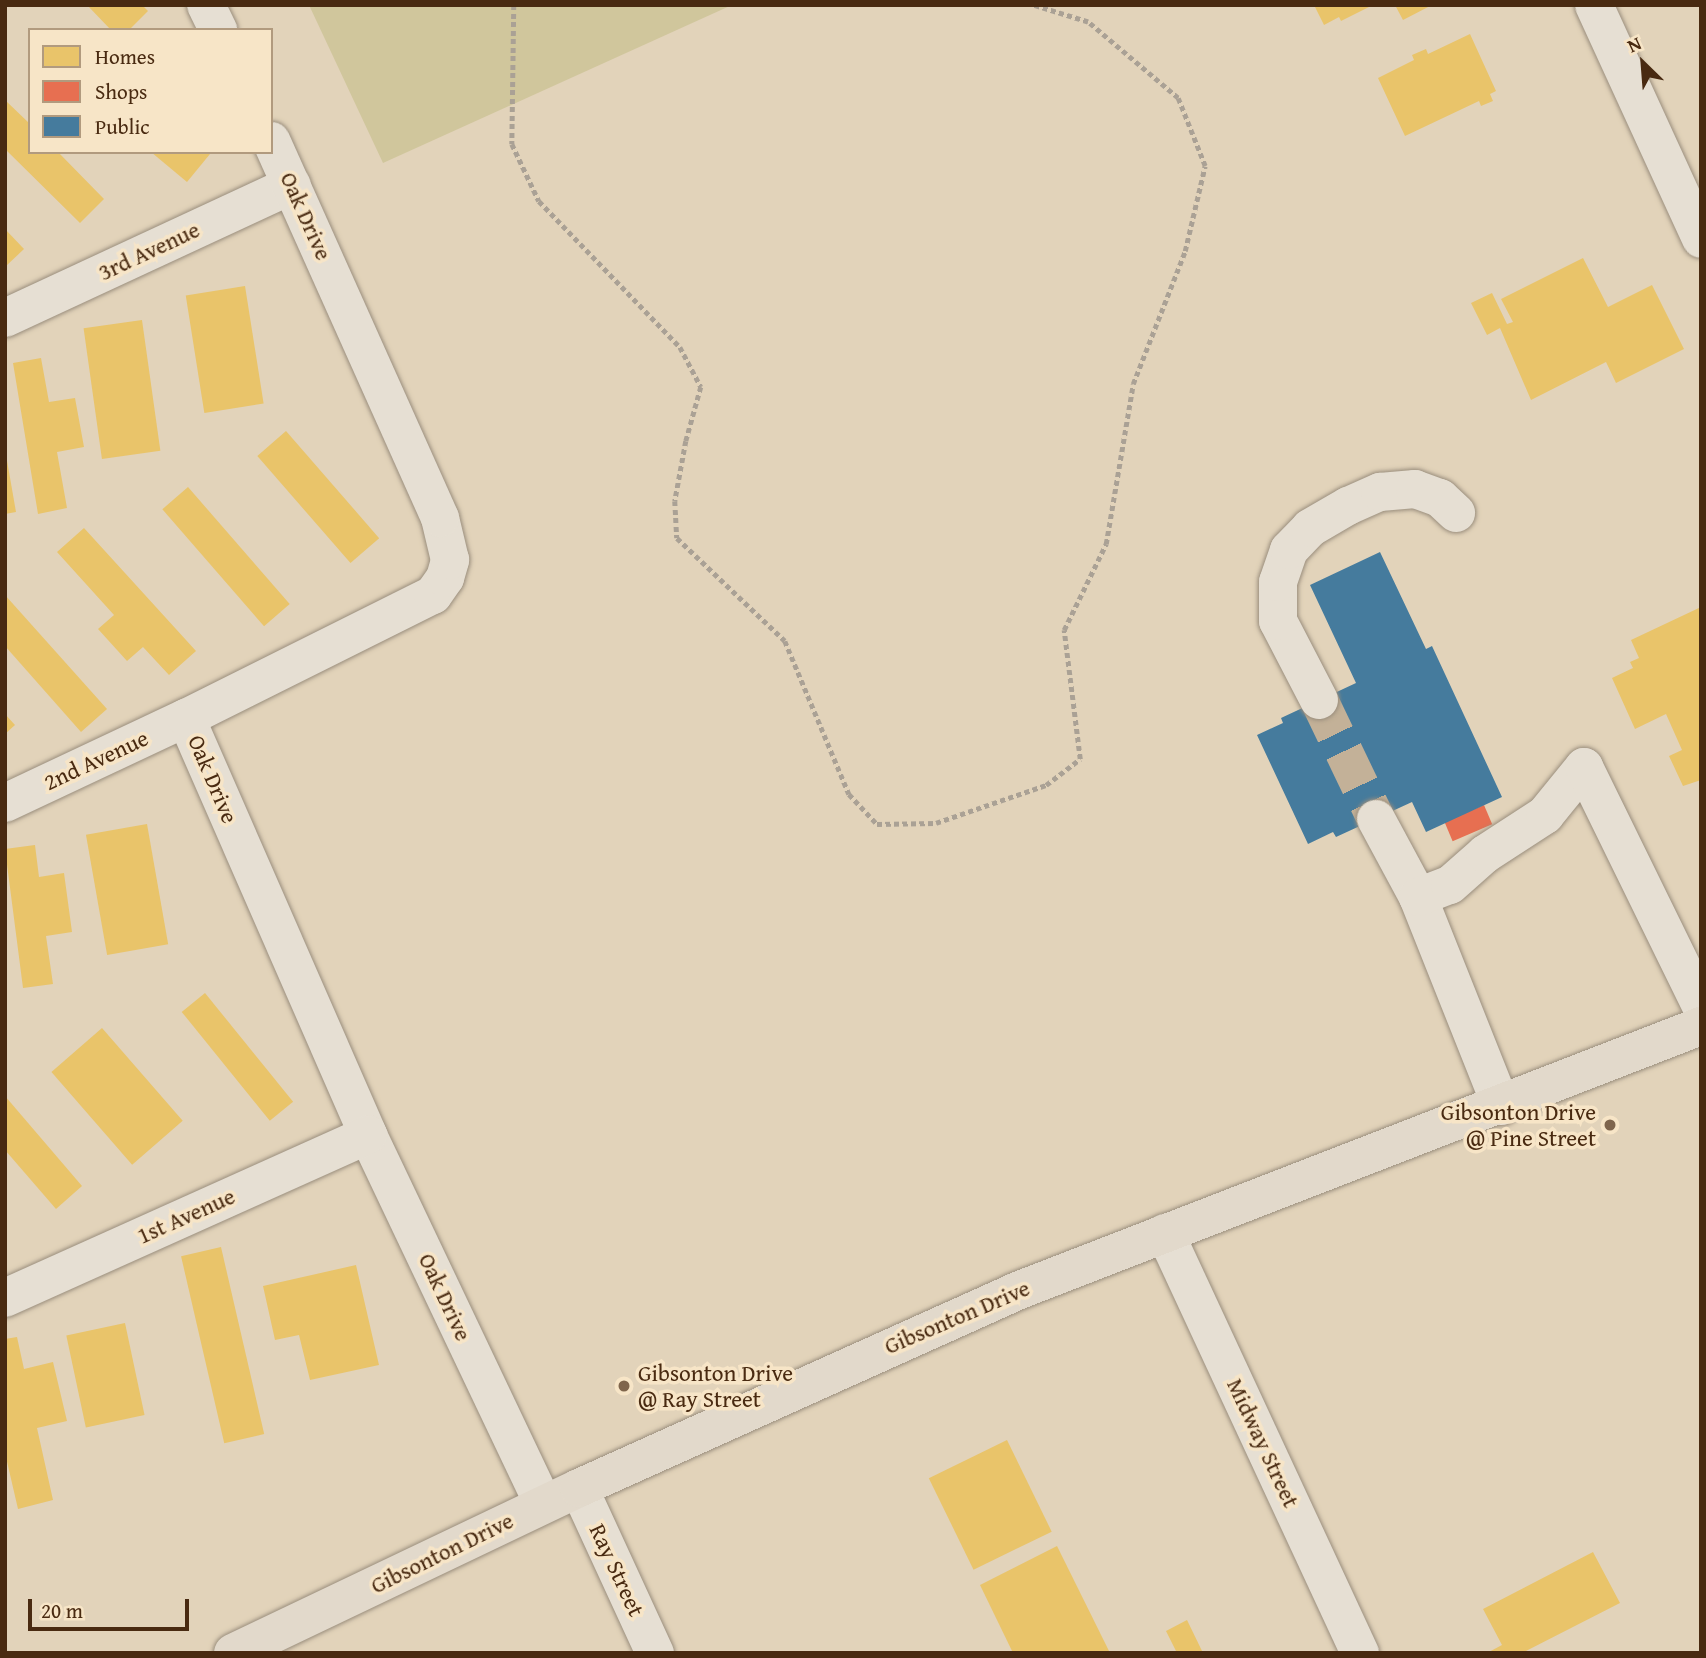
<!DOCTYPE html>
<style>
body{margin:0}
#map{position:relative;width:1706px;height:1658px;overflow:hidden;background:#e2d3ba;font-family:"Gentium Book Plus",serif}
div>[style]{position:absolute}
.green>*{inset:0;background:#d0c69c}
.homes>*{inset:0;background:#e9c46a;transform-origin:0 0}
.shops>*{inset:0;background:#e76f51;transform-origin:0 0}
.public>*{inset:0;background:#457b9d}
.minor-tunnel>*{height:38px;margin-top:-19px;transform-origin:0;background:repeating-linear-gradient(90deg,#c3b198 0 38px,transparent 0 57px)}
.path>*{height:4.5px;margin-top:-2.25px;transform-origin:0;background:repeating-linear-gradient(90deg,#aaa195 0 5px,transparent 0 8.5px)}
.roads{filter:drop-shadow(0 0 2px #9a8e7d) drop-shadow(0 0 2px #9a8e7d)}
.minor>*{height:38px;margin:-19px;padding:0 19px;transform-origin:19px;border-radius:19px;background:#e6dfd3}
.major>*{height:38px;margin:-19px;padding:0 19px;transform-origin:19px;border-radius:19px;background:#e2d9cb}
.dots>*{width:19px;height:19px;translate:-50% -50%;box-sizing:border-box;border:4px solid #f7e5c7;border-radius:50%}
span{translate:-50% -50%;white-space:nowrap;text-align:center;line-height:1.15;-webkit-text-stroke:7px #f7e5c7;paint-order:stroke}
.street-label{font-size:23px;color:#492a11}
.poi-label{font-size:23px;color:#492a11}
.right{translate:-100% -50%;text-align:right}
.left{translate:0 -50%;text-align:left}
.frame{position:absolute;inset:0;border:7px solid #492a11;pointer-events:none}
.legend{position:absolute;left:28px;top:28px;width:245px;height:126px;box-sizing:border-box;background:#f7e5c7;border:2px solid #b19a7e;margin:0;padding:9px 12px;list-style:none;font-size:21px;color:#492a11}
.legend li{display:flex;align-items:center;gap:14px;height:35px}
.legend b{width:35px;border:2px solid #b19a7e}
.north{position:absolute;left:1608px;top:28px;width:70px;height:70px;-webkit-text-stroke:5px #f7e5c7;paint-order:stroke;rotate:335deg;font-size:19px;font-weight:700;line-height:28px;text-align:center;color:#492a11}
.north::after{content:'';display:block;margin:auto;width:24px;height:32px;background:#492a11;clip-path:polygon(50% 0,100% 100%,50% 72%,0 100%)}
.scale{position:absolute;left:28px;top:1599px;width:161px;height:32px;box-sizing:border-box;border:4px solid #492a11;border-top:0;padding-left:9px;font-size:21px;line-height:24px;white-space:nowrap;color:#492a11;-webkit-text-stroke:5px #f7e5c7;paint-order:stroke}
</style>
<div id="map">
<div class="green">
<i style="clip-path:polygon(309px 5px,732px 5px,383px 163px)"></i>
</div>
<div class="homes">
<i style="clip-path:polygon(87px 5px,142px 5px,148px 11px,129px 30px,111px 30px)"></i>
<i style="clip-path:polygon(1314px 5px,1373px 5px,1341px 21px,1339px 17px,1324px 25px)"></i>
<i style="clip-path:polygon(1395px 5px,1432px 5px,1403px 20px)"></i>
<i style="clip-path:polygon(1470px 34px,1496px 91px,1490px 94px,1493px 101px,1481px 106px,1479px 101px,1405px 136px,1378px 78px,1414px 60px,1412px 55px,1426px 49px,1428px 54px)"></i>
<i style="clip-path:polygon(5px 100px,30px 124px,30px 152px,58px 152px,104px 199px,80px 223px,5px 149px)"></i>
<i style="clip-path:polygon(151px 152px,208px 152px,210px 154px,187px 182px)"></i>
<i style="clip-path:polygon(5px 229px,24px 249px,5px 267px)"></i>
<i style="clip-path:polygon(1583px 258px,1608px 307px,1652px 285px,1684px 349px,1616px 383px,1606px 362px,1531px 400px,1500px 328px,1487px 335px,1471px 303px,1492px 293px,1507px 324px,1513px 322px,1501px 299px)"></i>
<i style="left:245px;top:286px;width:119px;height:60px;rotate:81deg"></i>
<i style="left:142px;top:320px;width:132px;height:59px;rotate:82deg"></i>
<i style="clip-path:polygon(41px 358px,49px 402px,75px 398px,84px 447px,57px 452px,67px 508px,38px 514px,13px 363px)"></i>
<i style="left:286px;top:431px;width:142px;height:38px;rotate:49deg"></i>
<i style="clip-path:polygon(5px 449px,16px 512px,5px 514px)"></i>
<i style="left:188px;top:487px;width:155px;height:34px;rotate:49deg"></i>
<i style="clip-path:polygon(84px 528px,196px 651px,169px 675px,143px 647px,127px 661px,98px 629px,114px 615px,57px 552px)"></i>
<i style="clip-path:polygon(5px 595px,107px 709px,81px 732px,5px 646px)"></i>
<i style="clip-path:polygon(1701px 607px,1701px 780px,1683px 786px,1669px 756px,1682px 750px,1666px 714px,1635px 729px,1612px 678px,1633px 668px,1630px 662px,1639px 658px,1631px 640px)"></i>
<i style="clip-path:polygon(5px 714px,15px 725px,5px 734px)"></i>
<i style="left:147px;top:824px;width:122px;height:62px;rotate:80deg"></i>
<i style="clip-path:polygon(35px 845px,39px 877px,64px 873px,72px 932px,46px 936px,53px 984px,23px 988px,5px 849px)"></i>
<i style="left:205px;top:993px;width:140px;height:30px;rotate:51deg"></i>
<i style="left:102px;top:1028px;width:123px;height:67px;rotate:49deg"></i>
<i style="clip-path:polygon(5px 1096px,82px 1186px,56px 1209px,5px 1150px)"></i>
<i style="left:221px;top:1247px;width:192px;height:41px;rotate:77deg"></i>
<i style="clip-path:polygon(356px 1265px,379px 1365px,310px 1380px,299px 1335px,275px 1340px,263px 1286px)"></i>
<i style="left:125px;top:1323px;width:94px;height:60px;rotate:78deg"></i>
<i style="clip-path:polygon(17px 1337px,24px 1369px,53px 1362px,67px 1421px,37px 1428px,53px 1500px,18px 1509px,5px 1453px,5px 1339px)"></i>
<i style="left:1007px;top:1440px;width:102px;height:87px;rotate:64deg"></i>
<i style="clip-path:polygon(1057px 1546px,1110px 1653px,1013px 1653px,980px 1585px)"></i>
<i style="clip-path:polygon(1593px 1552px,1620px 1603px,1522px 1653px,1487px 1653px,1502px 1645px,1483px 1609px)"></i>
<i style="clip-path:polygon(1187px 1620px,1203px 1653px,1177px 1653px,1166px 1631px)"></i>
</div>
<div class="shops">
<i style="left:1484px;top:805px;width:21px;height:43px;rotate:67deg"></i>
</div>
<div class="public">
<i style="clip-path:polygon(1380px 552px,1426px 649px,1432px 646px,1502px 797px,1426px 832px,1412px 802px,1336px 837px,1333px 832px,1308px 844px,1257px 735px,1283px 723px,1281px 718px,1356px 683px,1310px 585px)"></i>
</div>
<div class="minor-tunnel">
<i style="left:1319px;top:700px;width:132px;rotate:64.4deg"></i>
</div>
<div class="path">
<i style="left:514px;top:5px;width:139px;rotate:90.8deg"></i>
<i style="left:512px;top:144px;width:63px;rotate:64.7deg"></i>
<i style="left:539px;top:201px;width:203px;rotate:46deg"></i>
<i style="left:680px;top:347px;width:45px;rotate:62.3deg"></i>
<i style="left:701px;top:387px;width:56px;rotate:105.5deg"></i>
<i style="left:686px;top:441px;width:61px;rotate:100.4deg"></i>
<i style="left:675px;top:501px;width:37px;rotate:87deg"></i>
<i style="left:677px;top:538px;width:149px;rotate:43.6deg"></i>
<i style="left:785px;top:641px;width:166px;rotate:67.3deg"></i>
<i style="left:849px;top:794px;width:41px;rotate:47deg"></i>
<i style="left:877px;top:824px;width:59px;rotate:-1deg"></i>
<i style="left:936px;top:823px;width:116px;rotate:-19.1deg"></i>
<i style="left:1046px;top:785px;width:43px;rotate:-37.4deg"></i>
<i style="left:1080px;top:759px;width:130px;rotate:-97.1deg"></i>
<i style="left:1064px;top:630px;width:96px;rotate:-64deg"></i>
<i style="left:1106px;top:544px;width:162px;rotate:-80.4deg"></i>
<i style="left:1133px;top:384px;width:143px;rotate:-68.6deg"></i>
<i style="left:1185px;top:251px;width:87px;rotate:-76.8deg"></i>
<i style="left:1205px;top:166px;width:73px;rotate:-111.7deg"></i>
<i style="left:1178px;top:98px;width:118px;rotate:-139.8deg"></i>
<i style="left:1088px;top:22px;width:58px;rotate:-162.8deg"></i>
</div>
<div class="roads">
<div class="minor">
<i style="left:206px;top:5px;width:28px;rotate:64deg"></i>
<i style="left:1594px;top:5px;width:257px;rotate:65.4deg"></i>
<i style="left:5px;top:318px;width:316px;rotate:-24.9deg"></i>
<i style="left:1319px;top:700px;width:89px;rotate:-117.4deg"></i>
<i style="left:1278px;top:621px;width:39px;rotate:-90deg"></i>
<i style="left:1278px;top:582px;width:34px;rotate:-71deg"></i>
<i style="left:1289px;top:550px;width:30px;rotate:-46deg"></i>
<i style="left:1310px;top:528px;width:44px;rotate:-30.1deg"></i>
<i style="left:1348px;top:506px;width:35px;rotate:-24deg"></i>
<i style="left:1380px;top:492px;width:35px;rotate:-5deg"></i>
<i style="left:1415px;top:489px;width:27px;rotate:20deg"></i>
<i style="left:1440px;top:498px;width:22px;rotate:43deg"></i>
<i style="left:186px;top:718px;width:455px;rotate:66.4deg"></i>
<i style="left:368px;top:1135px;width:408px;rotate:64.6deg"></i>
<i style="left:5px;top:803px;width:200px;rotate:-25.2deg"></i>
<i style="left:186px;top:718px;width:276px;rotate:-26.5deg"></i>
<i style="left:433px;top:595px;width:21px;rotate:-55deg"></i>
<i style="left:445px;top:578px;width:19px;rotate:-74deg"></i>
<i style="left:450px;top:560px;width:43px;rotate:-103.4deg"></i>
<i style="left:440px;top:518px;width:413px;rotate:-114.1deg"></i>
<i style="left:1376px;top:819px;width:89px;rotate:61.7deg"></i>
<i style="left:1418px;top:897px;width:225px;rotate:68.3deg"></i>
<i style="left:1418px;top:897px;width:34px;rotate:-21deg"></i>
<i style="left:1450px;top:885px;width:47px;rotate:-41.5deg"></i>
<i style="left:1485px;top:854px;width:72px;rotate:-33deg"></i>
<i style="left:1545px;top:815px;width:62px;rotate:-50.9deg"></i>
<i style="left:1584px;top:767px;width:266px;rotate:63.9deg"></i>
<i style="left:1165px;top:1233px;width:463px;rotate:65.1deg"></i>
<i style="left:5px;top:1298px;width:398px;rotate:-24.2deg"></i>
<i style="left:579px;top:1488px;width:182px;rotate:65.3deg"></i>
</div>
<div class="major">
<i style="left:233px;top:1653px;width:383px;rotate:-25.5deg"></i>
<i style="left:579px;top:1488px;width:480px;rotate:-24.2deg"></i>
<i style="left:1017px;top:1291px;width:734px;rotate:-21.18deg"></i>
</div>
</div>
<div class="dots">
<i style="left:1610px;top:1125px;background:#7f654c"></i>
<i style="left:624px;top:1386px;background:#7f654c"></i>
</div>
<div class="street-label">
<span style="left:306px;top:216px;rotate:66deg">Oak Drive</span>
<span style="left:149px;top:251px;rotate:-25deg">3rd Avenue</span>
<span style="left:96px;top:760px;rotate:-25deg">2nd Avenue</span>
<span style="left:213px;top:779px;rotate:67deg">Oak Drive</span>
<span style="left:186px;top:1216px;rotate:-24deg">1st Avenue</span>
<span style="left:445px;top:1297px;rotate:65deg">Oak Drive</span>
<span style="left:957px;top:1317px;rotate:-23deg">Gibsonton Drive</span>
<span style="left:1263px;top:1443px;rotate:65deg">Midway Street</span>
<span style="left:442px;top:1553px;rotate:-26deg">Gibsonton Drive</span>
<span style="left:617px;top:1570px;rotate:65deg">Ray Street</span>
</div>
<div class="poi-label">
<span class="right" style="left:1596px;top:1125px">Gibsonton Drive<br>@ Pine Street</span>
<span class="left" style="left:638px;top:1386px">Gibsonton Drive<br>@ Ray Street</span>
</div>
<div class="frame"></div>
<ul class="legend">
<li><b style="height:19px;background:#e9c46a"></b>Homes</li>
<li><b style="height:19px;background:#e76f51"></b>Shops</li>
<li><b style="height:19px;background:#457b9d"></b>Public</li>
</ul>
<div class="north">N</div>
<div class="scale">20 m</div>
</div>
